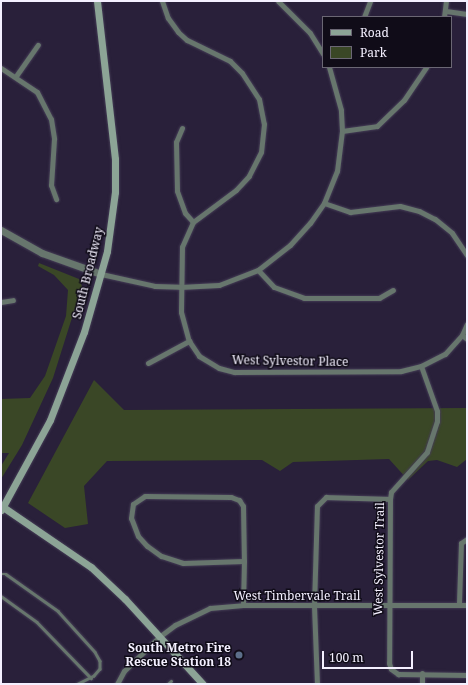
<!DOCTYPE html>
<style>
body{margin:0}
#map{position:relative;width:468px;height:685px;overflow:hidden;background:#29203a;font-family:"Noto Serif",serif}
div>[style]{position:absolute}
.green>*{inset:0;background:#3a4726}
.roads{filter:drop-shadow(0 0 1px #453d56) drop-shadow(0 0 1px #453d56)}
.service>*{height:2.5px;margin:-1.25px;padding:0 1.25px;transform-origin:1.25px;border-radius:1.25px;background:#67766d}
.minor>*{height:5px;margin:-2.5px;padding:0 2.5px;transform-origin:2.5px;border-radius:2.5px;background:#67766d}
.tertiary>*{height:7px;margin:-3.5px;padding:0 3.5px;transform-origin:3.5px;border-radius:3.5px;background:#67766d}
.secondary>*{height:7px;margin:-3.5px;padding:0 3.5px;transform-origin:3.5px;border-radius:3.5px;background:#8ca496}
.dots>*{width:11px;height:11px;translate:-50% -50%;box-sizing:border-box;border:2px solid #100c18;border-radius:50%}
span{translate:-50% -50%;white-space:nowrap;text-align:center;line-height:1.15;-webkit-text-stroke:3px #100c18;paint-order:stroke}
.street-label{font-size:12px;color:#f4f0ff}
.poi-label{font-size:12px;color:#f4f0ff;font-weight:700}
.right{translate:-100% -50%;text-align:right}
.frame{position:absolute;inset:0;border:2px solid #f4f0ff;pointer-events:none}
.legend{position:absolute;left:322px;top:16px;width:130px;height:52px;box-sizing:border-box;background:#100c18;border:1px solid #6b6774;margin:0;padding:5px 7px;list-style:none;font-size:12px;color:#f4f0ff}
.legend li{display:flex;align-items:center;gap:8px;height:20px}
.legend b{width:20px;border:1px solid #6b6774}
.scale{position:absolute;left:322px;top:651px;width:91px;height:18px;box-sizing:border-box;border:2px solid #f4f0ff;border-top:0;padding-left:5px;font-size:12px;line-height:14px;white-space:nowrap;color:#f4f0ff;-webkit-text-stroke:3px #100c18;paint-order:stroke}
</style>
<div id="map">
<div class="green">
<i style="clip-path:polygon(39px 263px,79px 279px,82px 286px,53px 378px,22px 445px,1px 479px,1px 466px,9px 453px,1px 453px,1px 399px,30px 398px,45px 376px,66px 316px,68px 290px,54px 275px,38px 266px)"></i>
<i style="clip-path:polygon(94px 380px,124px 410px,467px 408px,467px 459px,457px 467px,437px 460px,428px 461px,408px 480px,389px 459px,293px 462px,280px 471px,262px 460px,107px 461px,84px 486px,88px 524px,65px 528px,28px 503px)"></i>
</div>
<div class="roads">
<div class="service">
<i style="left:1px;top:574px;width:5px"></i>
<i style="left:6px;top:574px;width:64px;rotate:35.4deg"></i>
<i style="left:58px;top:611px;width:55px;rotate:47.9deg"></i>
<i style="left:95px;top:652px;width:10px;rotate:61deg"></i>
<i style="left:100px;top:661px;width:8px;rotate:90deg"></i>
<i style="left:100px;top:669px;width:9px;rotate:131deg"></i>
<i style="left:94px;top:676px;width:18px;rotate:153deg"></i>
<i style="left:1px;top:596px;width:44px;rotate:35.8deg"></i>
<i style="left:37px;top:622px;width:78px;rotate:46deg"></i>
<i style="left:168px;top:684px;width:4px;rotate:-45deg"></i>
</div>
<div class="minor">
<i style="left:162px;top:1px;width:18px;rotate:71deg"></i>
<i style="left:168px;top:18px;width:17px;rotate:54deg"></i>
<i style="left:178px;top:32px;width:12px;rotate:42deg"></i>
<i style="left:187px;top:40px;width:48px;rotate:26deg"></i>
<i style="left:230px;top:61px;width:17px;rotate:45deg"></i>
<i style="left:242px;top:73px;width:31px;rotate:57deg"></i>
<i style="left:259px;top:99px;width:25px;rotate:79deg"></i>
<i style="left:264px;top:124px;width:28px;rotate:96deg"></i>
<i style="left:261px;top:152px;width:27px;rotate:117deg"></i>
<i style="left:249px;top:176px;width:19px;rotate:133deg"></i>
<i style="left:236px;top:190px;width:54px;rotate:143.3deg"></i>
<i style="left:193px;top:222px;width:27px;rotate:114deg"></i>
<i style="left:182px;top:247px;width:65px;rotate:90.9deg"></i>
<i style="left:181px;top:312px;width:30px;rotate:75deg"></i>
<i style="left:189px;top:341px;width:18px;rotate:56deg"></i>
<i style="left:199px;top:356px;width:23px;rotate:31deg"></i>
<i style="left:219px;top:368px;width:16px;rotate:15deg"></i>
<i style="left:234px;top:372px;width:167px;rotate:-0.3deg"></i>
<i style="left:401px;top:371px;width:21px;rotate:-14deg"></i>
<i style="left:421px;top:366px;width:27px;rotate:-27deg"></i>
<i style="left:445px;top:354px;width:25px;rotate:-48deg"></i>
<i style="left:462px;top:335px;width:12px;rotate:-66deg"></i>
<i style="left:278px;top:1px;width:45px;rotate:45deg"></i>
<i style="left:310px;top:33px;width:25px;rotate:58deg"></i>
<i style="left:446px;top:11px;width:21px;rotate:8deg"></i>
<i style="left:364px;top:17px;width:17px;rotate:-69deg"></i>
<i style="left:444px;top:17px;width:16px;rotate:-83deg"></i>
<i style="left:1px;top:68px;width:43px;rotate:33.7deg"></i>
<i style="left:37px;top:92px;width:30px;rotate:63deg"></i>
<i style="left:51px;top:119px;width:20px;rotate:81deg"></i>
<i style="left:54px;top:139px;width:46px;rotate:93.7deg"></i>
<i style="left:51px;top:185px;width:15px;rotate:70deg"></i>
<i style="left:16px;top:76px;width:38px;rotate:-55deg"></i>
<i style="left:182px;top:128px;width:15px;rotate:113deg"></i>
<i style="left:176px;top:142px;width:49px;rotate:88.8deg"></i>
<i style="left:177px;top:191px;width:23px;rotate:70deg"></i>
<i style="left:185px;top:213px;width:12px;rotate:48deg"></i>
<i style="left:342px;top:131px;width:35px;rotate:-8deg"></i>
<i style="left:377px;top:126px;width:37px;rotate:-44deg"></i>
<i style="left:404px;top:100px;width:40px;rotate:-56deg"></i>
<i style="left:324px;top:203px;width:28px;rotate:19deg"></i>
<i style="left:350px;top:212px;width:50px;rotate:-6.8deg"></i>
<i style="left:400px;top:206px;width:20px;rotate:15deg"></i>
<i style="left:419px;top:211px;width:18px;rotate:27deg"></i>
<i style="left:435px;top:219px;width:22px;rotate:39deg"></i>
<i style="left:452px;top:233px;width:27px;rotate:56deg"></i>
<i style="left:258px;top:270px;width:23px;rotate:47deg"></i>
<i style="left:274px;top:287px;width:32px;rotate:20deg"></i>
<i style="left:304px;top:298px;width:75px"></i>
<i style="left:379px;top:298px;width:16px;rotate:-30deg"></i>
<i style="left:101px;top:274px;width:55px;rotate:12.5deg"></i>
<i style="left:155px;top:286px;width:25px;rotate:2deg"></i>
<i style="left:180px;top:287px;width:39px;rotate:-3deg"></i>
<i style="left:219px;top:285px;width:42px;rotate:-21deg"></i>
<i style="left:258px;top:270px;width:41px;rotate:-38deg"></i>
<i style="left:290px;top:245px;width:30px;rotate:-48deg"></i>
<i style="left:310px;top:223px;width:24px;rotate:-55deg"></i>
<i style="left:324px;top:203px;width:35px;rotate:-68deg"></i>
<i style="left:337px;top:171px;width:40px;rotate:-82.9deg"></i>
<i style="left:342px;top:131px;width:21px;rotate:-93deg"></i>
<i style="left:341px;top:110px;width:45px;rotate:-105.6deg"></i>
<i style="left:1px;top:302px;width:12px;rotate:-9deg"></i>
<i style="left:462px;top:335px;width:6px;rotate:39deg"></i>
<i style="left:148px;top:363px;width:47px;rotate:-28.2deg"></i>
<i style="left:421px;top:366px;width:48px;rotate:70.4deg"></i>
<i style="left:437px;top:411px;width:10px;rotate:90deg"></i>
<i style="left:437px;top:421px;width:33px;rotate:108deg"></i>
<i style="left:427px;top:452px;width:54px;rotate:132deg"></i>
<i style="left:391px;top:492px;width:7px;rotate:98deg"></i>
<i style="left:390px;top:499px;width:164px;rotate:90.3deg"></i>
<i style="left:389px;top:663px;width:6px;rotate:72deg"></i>
<i style="left:391px;top:669px;width:9px;rotate:36deg"></i>
<i style="left:398px;top:674px;width:69px;rotate:0.8deg"></i>
<i style="left:145px;top:496px;width:86px;rotate:0.7deg"></i>
<i style="left:231px;top:497px;width:9px;rotate:21deg"></i>
<i style="left:239px;top:500px;width:7px;rotate:56deg"></i>
<i style="left:243px;top:506px;width:55px;rotate:89deg"></i>
<i style="left:244px;top:561px;width:61px;rotate:178.1deg"></i>
<i style="left:183px;top:563px;width:23px;rotate:-162deg"></i>
<i style="left:161px;top:556px;width:17px;rotate:-144deg"></i>
<i style="left:147px;top:546px;width:13px;rotate:-132deg"></i>
<i style="left:138px;top:536px;width:19px;rotate:-111deg"></i>
<i style="left:131px;top:518px;width:14px;rotate:-82deg"></i>
<i style="left:133px;top:504px;width:14px;rotate:-34deg"></i>
<i style="left:459px;top:603px;width:60px;rotate:-88.1deg"></i>
<i style="left:461px;top:543px;width:7px;rotate:-34deg"></i>
<i style="left:243px;top:605px;width:44px;rotate:-88.7deg"></i>
<i style="left:422px;top:673px;width:11px;rotate:90deg"></i>
<i style="left:117px;top:684px;width:15px;rotate:-62deg"></i>
<i style="left:124px;top:671px;width:49px;rotate:-44.2deg"></i>
<i style="left:159px;top:637px;width:20px;rotate:-37deg"></i>
<i style="left:175px;top:625px;width:39px;rotate:-26deg"></i>
<i style="left:210px;top:608px;width:33px;rotate:-5deg"></i>
<i style="left:243px;top:605px;width:224px"></i>
<i style="left:317px;top:684px;width:78px;rotate:-92.2deg"></i>
<i style="left:314px;top:606px;width:100px;rotate:-88.3deg"></i>
<i style="left:317px;top:506px;width:13px;rotate:-45deg"></i>
<i style="left:326px;top:497px;width:64px;rotate:1.8deg"></i>
</div>
<div class="tertiary">
<i style="left:1px;top:230px;width:47px;rotate:29.3deg"></i>
<i style="left:42px;top:253px;width:63px;rotate:19.6deg"></i>
</div>
<div class="secondary">
<i style="left:3px;top:507px;width:107px;rotate:34.3deg"></i>
<i style="left:91px;top:567px;width:47px;rotate:43.3deg"></i>
<i style="left:125px;top:599px;width:115px;rotate:47.5deg"></i>
<i style="left:1px;top:510px;width:102px;rotate:-61.4deg"></i>
<i style="left:50px;top:420px;width:94px;rotate:-68.9deg"></i>
<i style="left:84px;top:332px;width:84px;rotate:-74.1deg"></i>
<i style="left:107px;top:251px;width:60px;rotate:-82.3deg"></i>
<i style="left:115px;top:192px;width:33px;rotate:-90deg"></i>
<i style="left:115px;top:159px;width:159px;rotate:-96.5deg"></i>
</div>
</div>
<div class="dots">
<i style="left:239px;top:655px;background:#5c6f8a"></i>
</div>
<div class="street-label">
<span style="left:88px;top:273px;rotate:-76deg">South Broadway</span>
<span style="left:290px;top:361px;rotate:1deg">West Sylvestor Place</span>
<span style="left:379px;top:559px;rotate:-89deg">West Sylvestor Trail</span>
<span style="left:297px;top:596px">West Timbervale Trail</span>
</div>
<div class="poi-label">
<span class="right" style="left:231px;top:655px">South Metro Fire<br>Rescue Station 18</span>
</div>
<div class="frame"></div>
<ul class="legend">
<li><b style="height:5px;background:#8ca496"></b>Road</li>
<li><b style="height:11px;background:#3a4726"></b>Park</li>
</ul>
<div class="scale">100 m</div>
</div>
